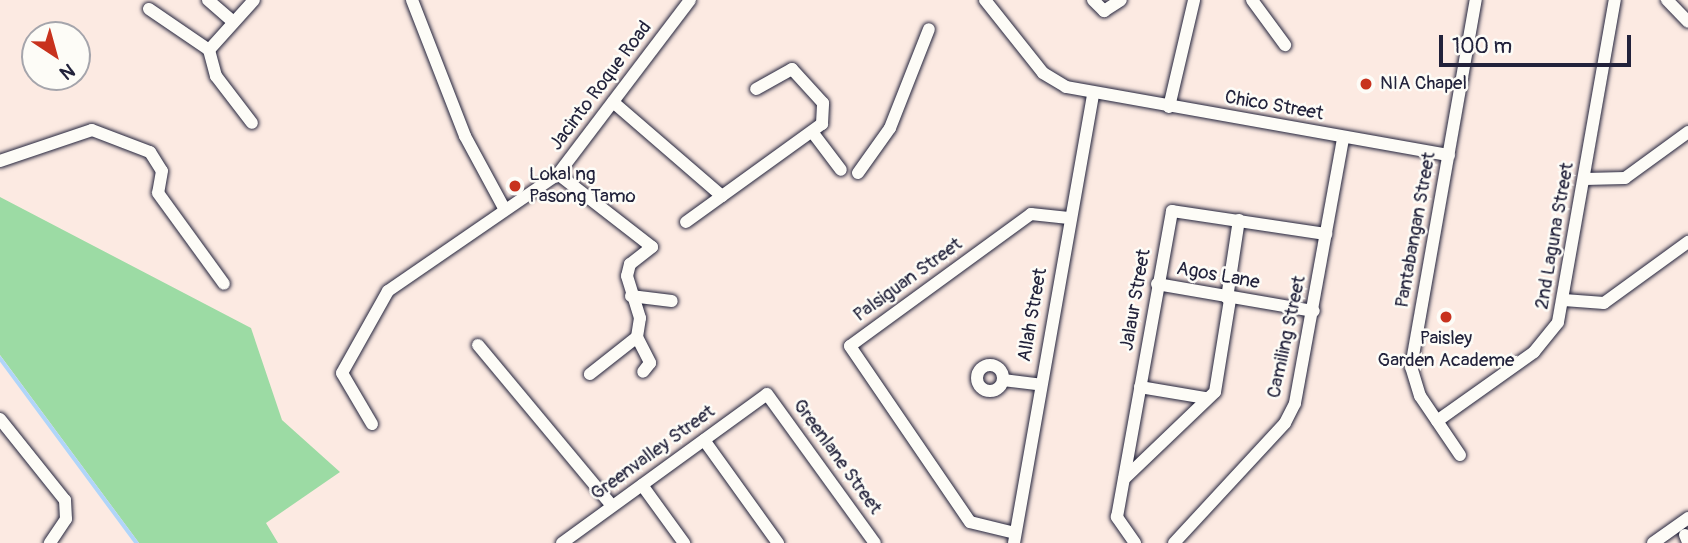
<!DOCTYPE html>
<style>
body{margin:0}
#map{position:relative;width:1688px;height:543px;overflow:hidden;background:#fceae2;font-family:Pangolin,sans-serif}
div>[style]{position:absolute}
.green>*{inset:0;background:#9cdba4}
.stream>*{height:3.5px;margin:-1.75px;padding:0 1.75px;transform-origin:1.75px;border-radius:1.75px;background:#b0d5f9}
.roads{filter:drop-shadow(0 0 2px #22223b) drop-shadow(0 0 2px #22223b)}
.minor>*{height:12px;margin:-6px;padding:0 6px;transform-origin:6px;border-radius:6px;background:#fdfcf7}
.minor>.ring{margin:-6px;padding:0;box-sizing:content-box;background:none;border:12px solid #fdfcf7;border-radius:50%}
.dots>*{width:19px;height:19px;translate:-50% -50%;box-sizing:border-box;border:4px solid #fdfcf7;border-radius:50%}
span{translate:-50% -50%;white-space:nowrap;text-align:center;line-height:1.15;-webkit-text-stroke:5px #fdfcf7;paint-order:stroke}
.poi-label{font-size:19px;color:#22223b}
.left{translate:0 -50%;text-align:left}
.street-label{font-size:19px;color:#22223b}
.north{position:absolute;left:21px;top:21px;width:70px;height:70px;box-sizing:border-box;background:#fdfcf7;border:2px solid #a5a5ac;border-radius:50%;rotate:144deg;font-size:19px;font-weight:700;line-height:28px;text-align:center;color:#22223b}
.north::after{content:'';display:block;margin:auto;width:24px;height:32px;background:#c8321e;clip-path:polygon(50% 0,100% 100%,50% 72%,0 100%)}
.scale{position:absolute;left:1439px;top:35px;width:192px;height:32px;box-sizing:border-box;border:4px solid #22223b;border-top:0;padding-left:9px;font-size:21px;line-height:24px;white-space:nowrap;color:#22223b;-webkit-text-stroke:5px #fdfcf7;paint-order:stroke}
</style>
<div id="map">
<div class="green">
<i style="clip-path:polygon(0 197px,251px 328px,282px 420px,340px 472px,266px 523px,278px 543px,139px 543px,0 355px)"></i>
</div>
<div class="stream">
<i style="left:0;top:358px;width:230px;rotate:53.5deg"></i>
</div>
<div class="roads">
<div class="minor">
<i style="left:208px;top:0;width:33px;rotate:41deg"></i>
<i style="left:412px;top:0;width:146px;rotate:68.7deg"></i>
<i style="left:465px;top:136px;width:82px;rotate:61.6deg"></i>
<i style="left:985px;top:0;width:93px;rotate:51.5deg"></i>
<i style="left:1043px;top:73px;width:27px;rotate:31deg"></i>
<i style="left:1066px;top:87px;width:389px;rotate:10.1deg"></i>
<i style="left:1093px;top:0;width:16px;rotate:45deg"></i>
<i style="left:1104px;top:11px;width:20px;rotate:-33deg"></i>
<i style="left:1252px;top:0;width:56px;rotate:53.7deg"></i>
<i style="left:1667px;top:0;width:30px;rotate:46deg"></i>
<i style="left:149px;top:9px;width:73px;rotate:34.3deg"></i>
<i style="left:209px;top:50px;width:67px;rotate:-48deg"></i>
<i style="left:209px;top:50px;width:27px;rotate:75deg"></i>
<i style="left:216px;top:76px;width:59px;rotate:52.5deg"></i>
<i style="left:613px;top:102px;width:144px;rotate:40.8deg"></i>
<i style="left:1169px;top:107px;width:110px;rotate:-76.8deg"></i>
<i style="left:813px;top:133px;width:46px;rotate:52.9deg"></i>
<i style="left:0;top:161px;width:97px;rotate:-18.6deg"></i>
<i style="left:92px;top:130px;width:62px;rotate:20.8deg"></i>
<i style="left:150px;top:152px;width:22px;rotate:58deg"></i>
<i style="left:162px;top:171px;width:22px;rotate:100deg"></i>
<i style="left:158px;top:193px;width:112px;rotate:54deg"></i>
<i style="left:858px;top:173px;width:55px;rotate:-54.6deg"></i>
<i style="left:890px;top:128px;width:106px;rotate:-68.5deg"></i>
<i style="left:558px;top:174px;width:119px;rotate:37.8deg"></i>
<i style="left:652px;top:247px;width:28px;rotate:142deg"></i>
<i style="left:630px;top:264px;width:12px;rotate:104deg"></i>
<i style="left:627px;top:276px;width:44px;rotate:72.8deg"></i>
<i style="left:640px;top:318px;width:19px;rotate:99deg"></i>
<i style="left:637px;top:337px;width:60px;rotate:141.8deg"></i>
<i style="left:1585px;top:179px;width:40px;rotate:-1.4deg"></i>
<i style="left:1625px;top:178px;width:78px;rotate:-36.1deg"></i>
<i style="left:686px;top:222px;width:168px;rotate:-35.8deg"></i>
<i style="left:822px;top:124px;width:21px;rotate:-87deg"></i>
<i style="left:823px;top:103px;width:46px;rotate:-132.4deg"></i>
<i style="left:792px;top:69px;width:41px;rotate:150.9deg"></i>
<i style="left:1157px;top:284px;width:159px;rotate:9.8deg"></i>
<i style="left:631px;top:296px;width:41px;rotate:7deg"></i>
<i style="left:1227px;top:298px;width:79px;rotate:-81.3deg"></i>
<i style="left:1564px;top:300px;width:40px;rotate:4.3deg"></i>
<i style="left:1604px;top:303px;width:104px;rotate:-36deg"></i>
<i style="left:637px;top:337px;width:29px;rotate:63deg"></i>
<i style="left:650px;top:363px;width:11px;rotate:128deg"></i>
<i style="left:478px;top:345px;width:209px;rotate:50.2deg"></i>
<i class="ring" style="left:977px;top:365px;width:14px;height:14px"></i>
<i style="left:1003px;top:380px;width:38px;rotate:7deg"></i>
<i style="left:1140px;top:387px;width:67px;rotate:9.5deg"></i>
<i style="left:0;top:419px;width:104px;rotate:51.3deg"></i>
<i style="left:65px;top:500px;width:19px;rotate:87deg"></i>
<i style="left:66px;top:519px;width:29px;rotate:124deg"></i>
<i style="left:1437px;top:421px;width:119px;rotate:-35.4deg"></i>
<i style="left:1534px;top:352px;width:38px;rotate:-51deg"></i>
<i style="left:1558px;top:322px;width:327px;rotate:-80deg"></i>
<i style="left:372px;top:424px;width:59px;rotate:-120.5deg"></i>
<i style="left:342px;top:373px;width:94px;rotate:-60.7deg"></i>
<i style="left:388px;top:291px;width:206px;rotate:-34.5deg"></i>
<i style="left:558px;top:174px;width:218px;rotate:-52.8deg"></i>
<i style="left:704px;top:440px;width:127px;rotate:54.3deg"></i>
<i style="left:1460px;top:455px;width:71px;rotate:-124.1deg"></i>
<i style="left:1420px;top:396px;width:30px;rotate:-107deg"></i>
<i style="left:1411px;top:367px;width:373px;rotate:-80deg"></i>
<i style="left:1124px;top:479px;width:126px;rotate:-43.7deg"></i>
<i style="left:1215px;top:392px;width:94px;rotate:-80.8deg"></i>
<i style="left:642px;top:485px;width:72px;rotate:54.1deg"></i>
<i style="left:1015px;top:533px;width:46px;rotate:-166.3deg"></i>
<i style="left:970px;top:522px;width:213px;rotate:-124.3deg"></i>
<i style="left:850px;top:346px;width:224px;rotate:-36.1deg"></i>
<i style="left:1031px;top:214px;width:38px;rotate:6deg"></i>
<i style="left:1685px;top:535px;width:8px;rotate:67deg"></i>
<i style="left:562px;top:543px;width:253px;rotate:-36deg"></i>
<i style="left:767px;top:394px;width:184px;rotate:54.1deg"></i>
<i style="left:1014px;top:543px;width:456px;rotate:-80deg"></i>
<i style="left:1135px;top:543px;width:32px;rotate:-125deg"></i>
<i style="left:1117px;top:517px;width:311px;rotate:-79.8deg"></i>
<i style="left:1172px;top:211px;width:156px;rotate:8.5deg"></i>
<i style="left:1174px;top:543px;width:163px;rotate:-47.2deg"></i>
<i style="left:1285px;top:423px;width:22px;rotate:-63deg"></i>
<i style="left:1295px;top:403px;width:268px;rotate:-79.7deg"></i>
<i style="left:1653px;top:543px;width:43px;rotate:-35.5deg"></i>
</div>
</div>
<div class="dots">
<i style="left:1366px;top:84px;background:#c8321e"></i>
<i style="left:515px;top:186px;background:#c8321e"></i>
<i style="left:1446px;top:317px;background:#c8321e"></i>
</div>
<div class="poi-label">
<span class="left" style="left:1380px;top:84px">NIA Chapel</span>
<span class="left" style="left:529px;top:186px">Lokal ng<br>Pasong Tamo</span>
<span style="left:1446px;top:350px">Paisley<br>Garden Academe</span>
</div>
<div class="street-label">
<span style="left:601px;top:86px;rotate:-53deg">Jacinto Roque Road</span>
<span style="left:1274px;top:106px;rotate:10deg">Chico Street</span>
<span style="left:1416px;top:230px;rotate:-80deg">Pantabangan Street</span>
<span style="left:1555px;top:236px;rotate:-80deg">2nd Laguna Street</span>
<span style="left:1218px;top:276px;rotate:10deg">Agos Lane</span>
<span style="left:908px;top:280px;rotate:-36deg">Palsiguan Street</span>
<span style="left:1136px;top:300px;rotate:-80deg">Jalaur Street</span>
<span style="left:1033px;top:315px;rotate:-80deg">Allah Street</span>
<span style="left:1287px;top:337px;rotate:-78deg">Camiling Street</span>
<span style="left:653px;top:453px;rotate:-36deg">Greenvalley Street</span>
<span style="left:837px;top:457px;rotate:54deg">Greenlane Street</span>
</div>
<div class="north">N</div>
<div class="scale">100 m</div>
</div>
